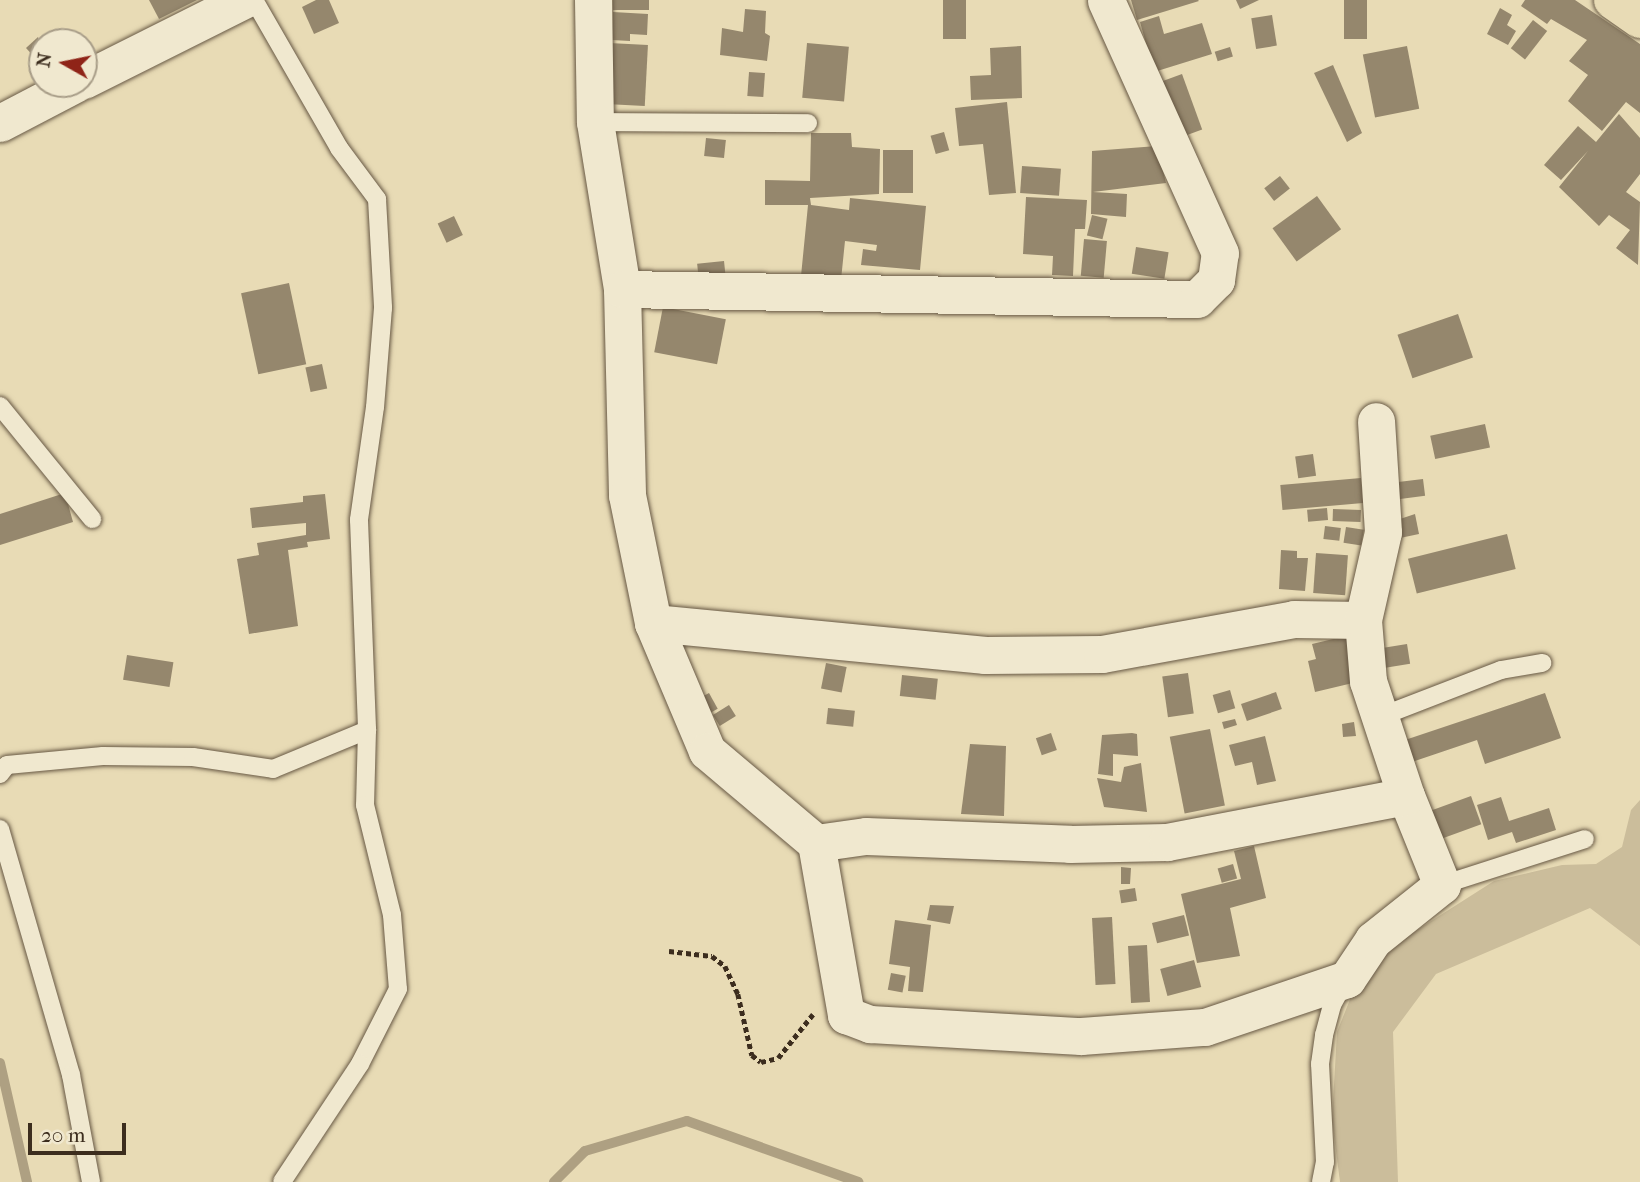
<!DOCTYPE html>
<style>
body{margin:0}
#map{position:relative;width:1640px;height:1182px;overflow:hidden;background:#e8dbb5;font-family:"IM FELL French Canon",serif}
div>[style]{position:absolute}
.green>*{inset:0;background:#cbbd9b}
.stream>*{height:10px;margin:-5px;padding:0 5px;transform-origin:5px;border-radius:5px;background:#aea082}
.building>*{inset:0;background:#95876d;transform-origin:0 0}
.path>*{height:4.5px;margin-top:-2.25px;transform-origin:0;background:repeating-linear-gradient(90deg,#3c2d1e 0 5px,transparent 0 8.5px)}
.roads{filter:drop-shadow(0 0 2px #675844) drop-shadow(0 0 2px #675844)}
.lane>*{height:18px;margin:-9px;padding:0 9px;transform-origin:9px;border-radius:9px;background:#f0e8cf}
.street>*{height:37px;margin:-18.5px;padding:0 18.5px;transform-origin:18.5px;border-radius:18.5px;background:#f0e8cf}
.primary>*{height:38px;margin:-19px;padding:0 19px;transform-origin:19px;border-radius:19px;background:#e8dbb5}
span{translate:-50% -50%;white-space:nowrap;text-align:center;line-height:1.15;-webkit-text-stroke:6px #f0e8cf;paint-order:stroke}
.north{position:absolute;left:28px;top:28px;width:70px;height:70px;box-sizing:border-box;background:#f0e8cf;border:2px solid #a89d88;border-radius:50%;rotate:279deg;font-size:19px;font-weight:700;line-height:28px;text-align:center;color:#3c2d1e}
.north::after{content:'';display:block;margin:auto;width:24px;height:32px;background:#8f2418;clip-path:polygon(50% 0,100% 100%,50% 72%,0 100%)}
.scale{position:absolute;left:28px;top:1123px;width:98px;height:32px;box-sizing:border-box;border:4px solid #3c2d1e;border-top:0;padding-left:9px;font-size:21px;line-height:24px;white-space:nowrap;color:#3c2d1e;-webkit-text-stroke:5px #f0e8cf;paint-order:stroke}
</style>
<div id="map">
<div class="green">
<i style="clip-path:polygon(1640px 800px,1640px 946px,1590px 908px,1436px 974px,1393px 1032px,1398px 1182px,1340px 1182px,1332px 1120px,1337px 1032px,1355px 987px,1389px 948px,1494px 881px,1562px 865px,1596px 864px,1622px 847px,1631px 810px)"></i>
</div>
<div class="stream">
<i style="left:0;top:1063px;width:122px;rotate:77.2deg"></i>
<i style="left:554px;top:1182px;width:44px;rotate:-45deg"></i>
<i style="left:585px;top:1151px;width:106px;rotate:-16.4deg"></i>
<i style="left:687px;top:1121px;width:182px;rotate:19.6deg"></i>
</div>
<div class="building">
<i style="clip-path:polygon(149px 0,197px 0,159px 19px)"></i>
<i style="clip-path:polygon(316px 0,329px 0,339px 23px,314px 34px,302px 7px)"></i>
<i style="left:613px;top:0;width:36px;height:10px"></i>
<i style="left:943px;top:0;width:23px;height:39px"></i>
<i style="clip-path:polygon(1131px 0,1198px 0,1199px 1px,1137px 20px)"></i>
<i style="clip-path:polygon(1236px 0,1259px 0,1240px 9px)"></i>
<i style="left:1344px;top:0;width:23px;height:39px"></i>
<i style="clip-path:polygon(1525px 0,1575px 0,1640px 44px,1640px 113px,1626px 102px,1602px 131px,1568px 101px,1588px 75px,1569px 61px,1587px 40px,1551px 19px,1547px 24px,1521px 6px)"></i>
<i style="clip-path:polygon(1500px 8px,1512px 15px,1507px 25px,1516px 31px,1508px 45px,1487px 34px)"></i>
<i style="clip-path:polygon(745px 9px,766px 11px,765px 33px,770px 36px,767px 61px,720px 55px,722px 28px,743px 32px)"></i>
<i style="clip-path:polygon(613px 12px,648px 14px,647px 35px,630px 34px,630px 41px,612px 40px)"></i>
<i style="left:1272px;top:15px;width:31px;height:21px;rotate:81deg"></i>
<i style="clip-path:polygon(1159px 16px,1164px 34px,1202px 23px,1212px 54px,1154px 72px,1140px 22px)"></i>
<i style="left:1533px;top:20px;width:18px;height:36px;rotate:38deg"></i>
<i style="clip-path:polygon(38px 37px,42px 54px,36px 59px,26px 48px)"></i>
<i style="left:609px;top:43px;width:39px;height:61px;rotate:3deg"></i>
<i style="left:807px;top:43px;width:42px;height:55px;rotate:5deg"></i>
<i style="clip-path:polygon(1021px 46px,1022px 98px,971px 100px,970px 76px,991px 75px,990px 48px)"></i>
<i style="left:1407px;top:46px;width:64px;height:45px;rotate:79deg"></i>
<i style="left:1230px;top:47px;width:10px;height:16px;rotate:73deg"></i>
<i style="clip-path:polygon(1333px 65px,1362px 133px,1347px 142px,1314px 73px)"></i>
<i style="left:749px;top:72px;width:16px;height:24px;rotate:4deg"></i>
<i style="left:1182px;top:74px;width:59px;height:24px;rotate:70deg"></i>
<i style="clip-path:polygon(1007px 102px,1016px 193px,989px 195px,983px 144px,959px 146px,955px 108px)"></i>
<i style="clip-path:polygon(1619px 114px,1640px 138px,1640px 174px,1626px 192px,1640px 202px,1638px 265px,1616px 248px,1630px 230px,1609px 215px,1599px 226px,1559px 187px,1588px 151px,1561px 180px,1544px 165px,1578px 126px,1596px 142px)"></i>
<i style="left:944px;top:132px;width:19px;height:14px;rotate:74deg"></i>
<i style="clip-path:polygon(811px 133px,851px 133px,852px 147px,880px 149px,879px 194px,810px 198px,811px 205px,849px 210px,850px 198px,926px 206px,920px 270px,861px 265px,863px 249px,876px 251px,877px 245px,845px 241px,841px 280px,801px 276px,808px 205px,765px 205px,765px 180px,810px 181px)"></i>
<i style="left:706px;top:138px;width:20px;height:18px;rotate:6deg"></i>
<i style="clip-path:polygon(1157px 146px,1166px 183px,1093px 192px,1127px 194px,1126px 217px,1091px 214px,1092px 151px)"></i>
<i style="left:883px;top:150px;width:30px;height:43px"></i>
<i style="left:1022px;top:166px;width:39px;height:27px;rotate:4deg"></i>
<i style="left:1280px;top:176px;width:16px;height:20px;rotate:52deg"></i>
<i style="left:1317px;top:196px;width:41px;height:55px;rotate:54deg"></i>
<i style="clip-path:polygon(1026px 197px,1087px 200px,1085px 229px,1075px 229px,1073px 276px,1052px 275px,1053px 256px,1023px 254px)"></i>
<i style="left:1092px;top:215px;width:16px;height:21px;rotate:14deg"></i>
<i style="left:454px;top:216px;width:21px;height:18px;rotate:65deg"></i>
<i style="left:1084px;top:239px;width:23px;height:37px;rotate:5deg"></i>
<i style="left:1136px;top:247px;width:33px;height:27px;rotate:9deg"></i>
<i style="left:724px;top:261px;width:18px;height:27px;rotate:84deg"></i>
<i style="left:289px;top:283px;width:83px;height:49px;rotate:78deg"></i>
<i style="left:663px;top:307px;width:64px;height:46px;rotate:11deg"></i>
<i style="left:1458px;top:314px;width:46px;height:64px;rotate:71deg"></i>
<i style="left:322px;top:364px;width:25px;height:17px;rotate:78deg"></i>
<i style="left:1485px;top:424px;width:24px;height:56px;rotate:78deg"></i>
<i style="left:1313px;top:454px;width:22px;height:18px;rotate:82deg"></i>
<i style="left:1361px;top:478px;width:25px;height:81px;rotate:85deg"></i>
<i style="left:1423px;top:479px;width:17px;height:29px;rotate:83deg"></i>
<i style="clip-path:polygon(65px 493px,73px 522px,0 545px,0 514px)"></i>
<i style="clip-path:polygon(325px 494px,330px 539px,307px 542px,308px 547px,288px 550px,298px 626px,249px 634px,237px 559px,259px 555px,257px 543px,306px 535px,306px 523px,252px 528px,250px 508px,303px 502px,303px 496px)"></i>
<i style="left:1327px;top:508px;width:12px;height:20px;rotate:85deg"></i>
<i style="left:1333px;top:509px;width:28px;height:12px;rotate:2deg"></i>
<i style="clip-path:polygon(1415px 514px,1419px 534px,1400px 538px,1397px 520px)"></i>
<i style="left:1325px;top:526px;width:16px;height:13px;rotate:7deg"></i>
<i style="left:1346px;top:527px;width:18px;height:16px;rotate:9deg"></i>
<i style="left:1507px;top:534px;width:36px;height:102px;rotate:76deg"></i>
<i style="clip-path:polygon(1281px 550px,1297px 551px,1297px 558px,1308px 558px,1305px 591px,1279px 589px)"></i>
<i style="left:1316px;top:553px;width:32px;height:40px;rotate:4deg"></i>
<i style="clip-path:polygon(1346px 636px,1357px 682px,1315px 692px,1308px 661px,1316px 659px,1312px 644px)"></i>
<i style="left:1407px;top:644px;width:20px;height:25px;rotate:81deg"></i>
<i style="left:127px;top:655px;width:47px;height:25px;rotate:9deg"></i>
<i style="left:826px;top:663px;width:21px;height:26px;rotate:11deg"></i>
<i style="left:1188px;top:673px;width:41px;height:26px;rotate:82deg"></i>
<i style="left:902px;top:675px;width:36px;height:21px;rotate:6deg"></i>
<i style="left:1230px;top:690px;width:19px;height:18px;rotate:74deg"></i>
<i style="left:1276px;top:692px;width:18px;height:37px;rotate:71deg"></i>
<i style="left:709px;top:693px;width:18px;height:13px;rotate:61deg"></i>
<i style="clip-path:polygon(1545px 693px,1561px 738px,1485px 764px,1477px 740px,1406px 764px,1399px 742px)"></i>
<i style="left:729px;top:705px;width:13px;height:19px;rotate:58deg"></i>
<i style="left:828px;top:708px;width:27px;height:16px;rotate:6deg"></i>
<i style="clip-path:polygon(1235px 719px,1237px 725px,1224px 729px,1222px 722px)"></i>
<i style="clip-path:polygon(1354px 722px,1356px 736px,1343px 737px,1342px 724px)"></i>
<i style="left:1210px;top:729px;width:78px;height:41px;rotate:79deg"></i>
<i style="left:1051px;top:733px;width:18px;height:16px;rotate:71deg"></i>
<i style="clip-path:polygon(1132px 733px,1137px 734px,1138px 756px,1113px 754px,1113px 776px,1098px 774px,1102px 735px)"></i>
<i style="clip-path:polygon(1265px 736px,1276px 781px,1257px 785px,1252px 762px,1235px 766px,1229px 745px)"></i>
<i style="clip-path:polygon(970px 744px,1006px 746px,1004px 816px,961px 814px)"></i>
<i style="clip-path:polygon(1141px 763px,1147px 812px,1104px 807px,1097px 778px,1121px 782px,1124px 767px)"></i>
<i style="left:1471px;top:796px;width:30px;height:46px;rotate:70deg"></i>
<i style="clip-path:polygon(1501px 797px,1509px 821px,1549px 808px,1556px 830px,1516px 843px,1512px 832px,1488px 840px,1477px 805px)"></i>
<i style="clip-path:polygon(1254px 846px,1266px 898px,1230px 908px,1240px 956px,1197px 963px,1181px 894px,1241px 879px,1234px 851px)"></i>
<i style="left:1233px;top:864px;width:15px;height:16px;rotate:74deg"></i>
<i style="clip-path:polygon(1121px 867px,1131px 868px,1130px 884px,1121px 884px)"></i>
<i style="left:1135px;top:888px;width:13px;height:16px;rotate:81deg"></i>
<i style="clip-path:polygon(930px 905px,954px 906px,950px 924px,927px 920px)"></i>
<i style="left:1184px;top:915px;width:21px;height:33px;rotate:76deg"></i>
<i style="left:1112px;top:917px;width:67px;height:20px;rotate:87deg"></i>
<i style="clip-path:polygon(895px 920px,931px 925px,923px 992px,908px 991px,910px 967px,889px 964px)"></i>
<i style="left:1147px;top:945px;width:57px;height:19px;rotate:87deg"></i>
<i style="left:1194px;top:960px;width:28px;height:35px;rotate:75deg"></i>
<i style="left:891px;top:973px;width:15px;height:17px;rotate:11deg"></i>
</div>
<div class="path">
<i style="left:669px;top:951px;width:43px;rotate:6.6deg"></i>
<i style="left:712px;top:956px;width:16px;rotate:38deg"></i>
<i style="left:725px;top:966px;width:31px;rotate:65deg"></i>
<i style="left:738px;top:994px;width:63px;rotate:77.1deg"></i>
<i style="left:752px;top:1055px;width:11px;rotate:38deg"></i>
<i style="left:761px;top:1062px;width:17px;rotate:-13deg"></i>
<i style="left:778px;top:1058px;width:56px;rotate:-51.5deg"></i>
</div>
<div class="roads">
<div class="lane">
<i style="left:254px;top:0;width:171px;rotate:60.1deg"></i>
<i style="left:339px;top:148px;width:64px;rotate:53.3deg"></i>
<i style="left:377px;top:199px;width:109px;rotate:86.8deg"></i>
<i style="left:383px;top:308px;width:99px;rotate:94.6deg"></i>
<i style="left:375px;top:407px;width:114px;rotate:98.1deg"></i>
<i style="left:359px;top:520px;width:210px;rotate:87.8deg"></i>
<i style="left:367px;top:730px;width:75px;rotate:91.5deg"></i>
<i style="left:365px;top:805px;width:113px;rotate:76.2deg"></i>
<i style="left:392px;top:915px;width:74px;rotate:85.4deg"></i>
<i style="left:398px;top:989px;width:84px;rotate:116.9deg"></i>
<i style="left:360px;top:1064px;width:141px;rotate:123.5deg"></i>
<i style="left:595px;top:122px;width:213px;rotate:0.3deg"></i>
<i style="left:0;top:406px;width:146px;rotate:50.8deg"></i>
<i style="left:1382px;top:716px;width:128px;rotate:-21.1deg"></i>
<i style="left:1501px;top:670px;width:42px;rotate:-9.7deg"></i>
<i style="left:0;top:774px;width:11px;rotate:-52deg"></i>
<i style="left:7px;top:765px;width:96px;rotate:-5.4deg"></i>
<i style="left:103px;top:756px;width:90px;rotate:0.6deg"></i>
<i style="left:193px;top:757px;width:81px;rotate:8.5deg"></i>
<i style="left:273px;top:769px;width:102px;rotate:-22.5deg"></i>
<i style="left:0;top:829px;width:256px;rotate:73.9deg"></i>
<i style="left:71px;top:1075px;width:109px;rotate:79.4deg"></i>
<i style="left:1442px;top:885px;width:150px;rotate:-17.8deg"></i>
<i style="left:1321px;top:1182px;width:20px;rotate:-79deg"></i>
<i style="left:1325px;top:1162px;width:98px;rotate:-92.9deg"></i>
<i style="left:1320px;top:1064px;width:29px;rotate:-82deg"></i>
<i style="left:1324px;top:1035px;width:31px;rotate:-75deg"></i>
<i style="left:1332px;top:1005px;width:26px;rotate:-61deg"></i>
</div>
<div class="street">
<i style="left:593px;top:0;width:122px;rotate:89.1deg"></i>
<i style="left:595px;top:122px;width:169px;rotate:80.8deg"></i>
<i style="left:622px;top:289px;width:206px;rotate:88.6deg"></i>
<i style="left:627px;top:495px;width:131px;rotate:78.5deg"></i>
<i style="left:653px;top:623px;width:139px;rotate:67.1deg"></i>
<i style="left:707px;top:751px;width:143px;rotate:40.2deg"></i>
<i style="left:816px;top:843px;width:175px;rotate:80.1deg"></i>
<i style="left:846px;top:1015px;width:26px;rotate:21deg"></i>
<i style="left:870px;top:1024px;width:211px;rotate:3.3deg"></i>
<i style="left:1081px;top:1036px;width:124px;rotate:-4.2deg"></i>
<i style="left:1205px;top:1027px;width:150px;rotate:-18.7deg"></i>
<i style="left:1347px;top:979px;width:47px;rotate:-56.3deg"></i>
<i style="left:1373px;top:940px;width:88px;rotate:-38.6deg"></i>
<i style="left:1442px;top:885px;width:96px;rotate:-112deg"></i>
<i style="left:84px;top:80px;width:179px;rotate:-26.6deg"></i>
<i style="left:0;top:123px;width:85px;rotate:-27.5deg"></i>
<i style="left:622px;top:289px;width:575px;rotate:1deg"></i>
<i style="left:1197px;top:299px;width:27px;rotate:-45deg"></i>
<i style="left:1216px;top:280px;width:27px;rotate:-82deg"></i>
<i style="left:1220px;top:253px;width:277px;rotate:-114.3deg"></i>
<i style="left:653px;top:623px;width:334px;rotate:5.5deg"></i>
<i style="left:985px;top:655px;width:117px;rotate:-0.5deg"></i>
<i style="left:1102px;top:654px;width:195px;rotate:-10.3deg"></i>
<i style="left:1294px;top:619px;width:69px;rotate:0.8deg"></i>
<i style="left:816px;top:843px;width:50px;rotate:-8deg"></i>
<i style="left:866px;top:836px;width:204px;rotate:2.2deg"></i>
<i style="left:1070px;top:844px;width:97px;rotate:-1.2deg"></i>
<i style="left:1167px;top:842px;width:243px;rotate:-10.9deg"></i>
<i style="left:1406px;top:796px;width:121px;rotate:-108.3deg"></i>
<i style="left:1368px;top:681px;width:61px;rotate:-94.7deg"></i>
<i style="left:1363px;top:620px;width:90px;rotate:-77.2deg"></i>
<i style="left:1383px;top:532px;width:111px;rotate:-93.6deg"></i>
</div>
<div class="primary">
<i style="left:1613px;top:0;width:33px;rotate:35deg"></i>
</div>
</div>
<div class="north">N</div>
<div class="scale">20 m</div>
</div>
